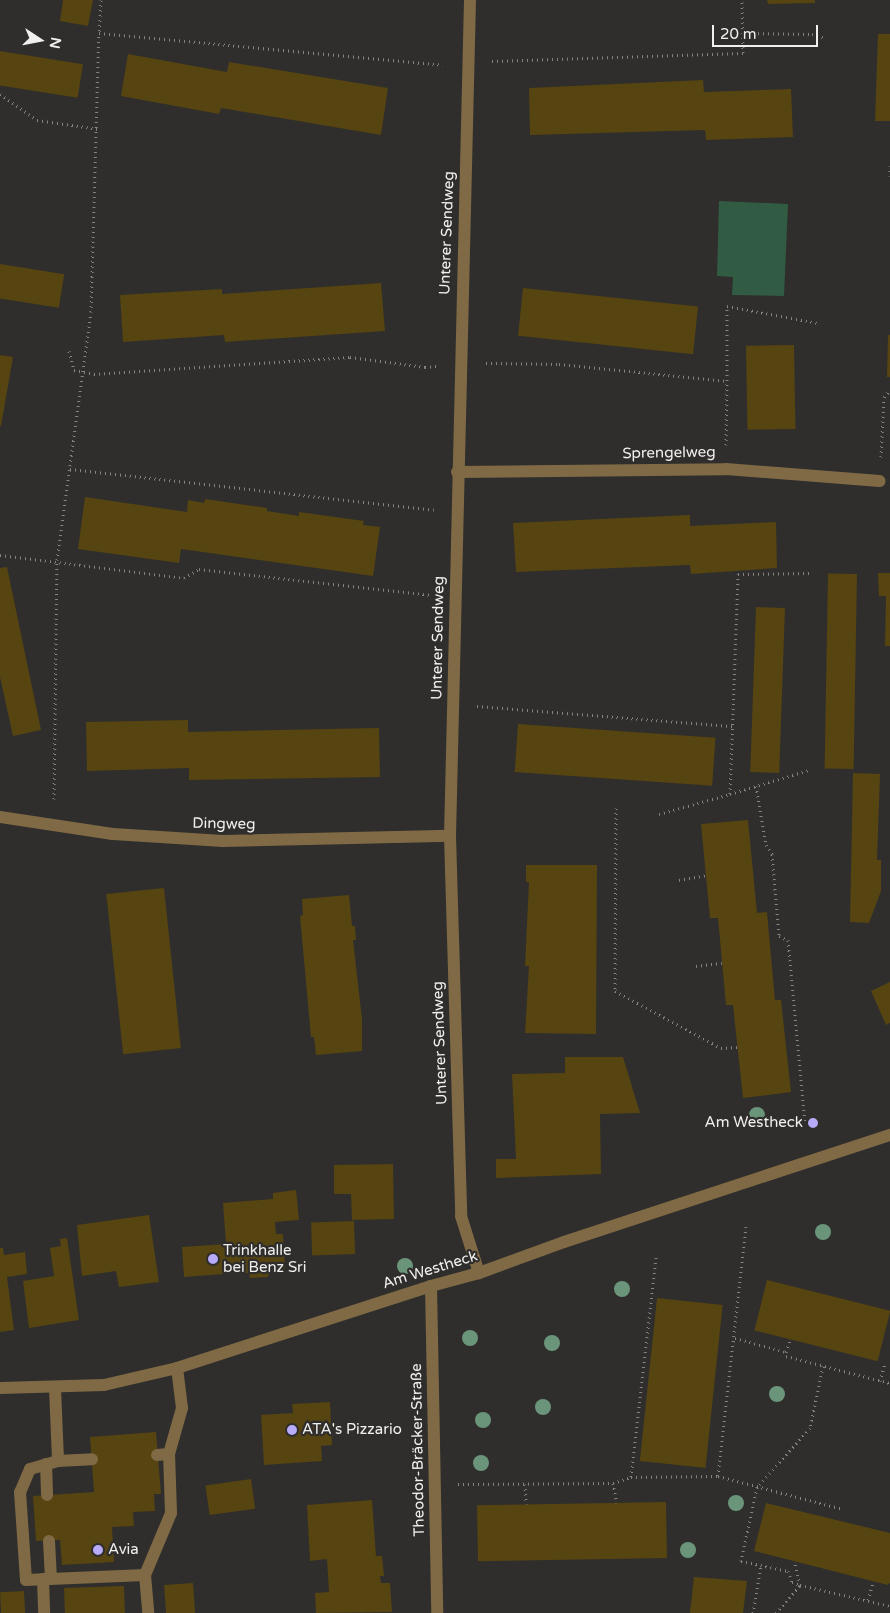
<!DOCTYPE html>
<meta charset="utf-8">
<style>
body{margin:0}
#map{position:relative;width:890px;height:1613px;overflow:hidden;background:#2f2e2c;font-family:"Varela Round",sans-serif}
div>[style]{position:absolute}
.green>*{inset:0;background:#315c43}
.building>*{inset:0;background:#564411;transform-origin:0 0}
.path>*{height:3px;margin-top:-1.5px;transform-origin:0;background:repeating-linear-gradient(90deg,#858482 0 1px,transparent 0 5px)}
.service>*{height:12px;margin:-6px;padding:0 6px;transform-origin:6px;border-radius:6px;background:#7f6a45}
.minor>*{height:12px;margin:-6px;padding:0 6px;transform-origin:6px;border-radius:6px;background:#7f6a45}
.trees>*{width:16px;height:16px;margin:-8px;border-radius:50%;background:#6b957a}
.dots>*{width:14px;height:14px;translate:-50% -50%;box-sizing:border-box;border:2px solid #2f2e2c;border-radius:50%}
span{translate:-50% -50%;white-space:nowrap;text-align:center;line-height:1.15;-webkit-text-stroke:4.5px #2f2e2c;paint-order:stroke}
.street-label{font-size:15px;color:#f1f0ef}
.poi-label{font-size:15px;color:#f1f0ef}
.right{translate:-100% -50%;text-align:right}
.left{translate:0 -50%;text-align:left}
.north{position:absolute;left:15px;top:15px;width:50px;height:50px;-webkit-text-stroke:4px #2f2e2c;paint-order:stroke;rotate:101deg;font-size:14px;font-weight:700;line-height:20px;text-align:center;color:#f1f0ef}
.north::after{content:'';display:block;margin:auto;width:18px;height:22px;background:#f1f0ef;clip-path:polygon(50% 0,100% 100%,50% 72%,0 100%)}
.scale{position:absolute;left:712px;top:25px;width:106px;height:22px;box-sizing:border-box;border:2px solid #f1f0ef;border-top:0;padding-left:6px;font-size:15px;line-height:18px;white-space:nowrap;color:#f1f0ef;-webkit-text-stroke:4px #2f2e2c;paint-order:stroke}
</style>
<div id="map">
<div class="green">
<i style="clip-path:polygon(719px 201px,788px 204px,784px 296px,732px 295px,733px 277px,717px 276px)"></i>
</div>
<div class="building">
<i style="clip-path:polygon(63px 0,93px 0,88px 26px,60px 21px)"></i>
<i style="clip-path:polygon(767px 0,815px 0,815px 3px,768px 4px)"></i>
<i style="clip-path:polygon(878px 34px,890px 34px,890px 121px,875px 121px)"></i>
<i style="left:0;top:51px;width:84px;height:34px;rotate:9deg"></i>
<i style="clip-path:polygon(128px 54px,227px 72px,229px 62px,388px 88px,381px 135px,221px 108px,219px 114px,121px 96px)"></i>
<i style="clip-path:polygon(703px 80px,704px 92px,791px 89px,793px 137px,706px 140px,705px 130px,530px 135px,529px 88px)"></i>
<i style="left:0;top:264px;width:65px;height:34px;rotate:9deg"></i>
<i style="clip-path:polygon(381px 283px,385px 331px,225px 342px,224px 335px,123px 342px,120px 295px,222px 289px,222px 294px)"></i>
<i style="left:523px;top:288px;width:176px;height:48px;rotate:6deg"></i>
<i style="clip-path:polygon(888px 335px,890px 335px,890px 377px,887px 377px)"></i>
<i style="left:794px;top:345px;width:84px;height:48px;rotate:89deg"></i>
<i style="clip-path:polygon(0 355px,13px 357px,1px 426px,0 426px)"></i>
<i style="clip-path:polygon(85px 497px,187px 512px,188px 500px,204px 503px,205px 499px,267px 508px,267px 511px,299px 516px,299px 512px,364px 521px,363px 525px,380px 527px,373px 576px,181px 549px,179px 563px,78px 549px)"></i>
<i style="clip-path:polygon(690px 515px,690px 526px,776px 522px,777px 568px,691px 574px,690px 565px,516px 572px,513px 523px)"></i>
<i style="clip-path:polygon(7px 567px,41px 730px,13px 736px,0 677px,0 568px)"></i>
<i style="clip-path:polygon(878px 573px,890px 573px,890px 646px,885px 646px,886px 596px,879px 596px)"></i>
<i style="left:857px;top:574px;width:195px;height:29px;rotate:91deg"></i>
<i style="left:756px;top:607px;width:29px;height:165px;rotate:2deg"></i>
<i style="clip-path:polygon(188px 720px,188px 732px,379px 728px,380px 777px,189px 780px,189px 768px,87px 771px,86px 722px)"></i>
<i style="left:518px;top:724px;width:198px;height:48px;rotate:4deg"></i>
<i style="clip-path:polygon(853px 773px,880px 774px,877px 860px,881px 860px,881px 891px,869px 923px,850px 922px)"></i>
<i style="clip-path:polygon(748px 820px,757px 913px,767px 912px,775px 1000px,781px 1000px,791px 1092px,743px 1098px,733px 1005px,726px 1005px,718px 918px,710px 918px,701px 824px)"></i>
<i style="clip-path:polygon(526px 865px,597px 865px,596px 1034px,525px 1033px,529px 966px,525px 966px,529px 882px,526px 882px)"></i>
<i style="left:164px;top:888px;width:161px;height:58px;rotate:84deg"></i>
<i style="clip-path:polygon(349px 895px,352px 926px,355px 926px,356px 940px,353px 940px,362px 1019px,362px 1051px,316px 1055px,314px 1037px,311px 1037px,300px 916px,303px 915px,302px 899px)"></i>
<i style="clip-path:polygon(890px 982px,890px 1023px,886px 1025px,871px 991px)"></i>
<i style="clip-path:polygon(565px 1057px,623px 1057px,640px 1113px,600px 1114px,601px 1174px,496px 1178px,496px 1159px,516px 1159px,512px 1074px,565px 1073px)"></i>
<i style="clip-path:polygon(393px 1164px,394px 1219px,352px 1220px,351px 1194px,334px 1194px,334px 1165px)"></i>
<i style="clip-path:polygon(296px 1190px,299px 1220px,275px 1222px,276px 1234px,283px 1234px,285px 1270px,283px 1267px,271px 1268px,268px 1277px,250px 1278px,249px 1273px,229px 1273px,229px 1271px,223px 1271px,223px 1274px,184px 1277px,182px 1247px,226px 1244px,223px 1203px,273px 1199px,273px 1193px)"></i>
<i style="clip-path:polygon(149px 1215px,159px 1282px,119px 1287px,116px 1271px,82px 1276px,77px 1225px)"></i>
<i style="left:354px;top:1221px;width:33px;height:43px;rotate:88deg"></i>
<i style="clip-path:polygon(67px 1238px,79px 1320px,29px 1328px,23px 1281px,54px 1276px,50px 1248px,61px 1246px,60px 1239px)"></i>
<i style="clip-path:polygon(0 1248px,3px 1248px,4px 1255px,25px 1252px,27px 1274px,7px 1277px,14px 1330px,0 1332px)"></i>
<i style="left:767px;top:1280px;width:127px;height:52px;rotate:14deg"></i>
<i style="left:657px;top:1298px;width:66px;height:164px;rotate:6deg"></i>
<i style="clip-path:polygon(330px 1402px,332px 1445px,321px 1446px,322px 1461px,264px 1465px,261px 1415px,293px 1413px,292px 1404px)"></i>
<i style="clip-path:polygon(156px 1432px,161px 1494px,154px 1494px,155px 1511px,133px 1512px,134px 1526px,112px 1527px,114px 1562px,62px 1565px,60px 1540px,36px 1541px,33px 1496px,94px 1492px,90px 1437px)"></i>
<i style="left:251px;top:1479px;width:30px;height:46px;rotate:82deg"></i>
<i style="clip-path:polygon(372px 1500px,376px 1556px,382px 1556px,384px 1576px,380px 1576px,381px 1583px,390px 1583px,392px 1612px,316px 1613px,315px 1593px,329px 1592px,327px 1559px,310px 1561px,307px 1505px)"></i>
<i style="left:666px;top:1502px;width:56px;height:189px;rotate:89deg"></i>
<i style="clip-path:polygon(766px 1503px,890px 1533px,890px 1583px,888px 1585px,754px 1551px)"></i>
<i style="clip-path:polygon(694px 1577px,747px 1581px,743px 1613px,690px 1613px)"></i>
<i style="left:193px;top:1583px;width:30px;height:29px;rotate:86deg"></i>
<i style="left:124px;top:1586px;width:27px;height:60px;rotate:88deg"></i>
<i style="left:24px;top:1591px;width:22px;height:24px;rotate:87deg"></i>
</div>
<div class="path">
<i style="left:101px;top:0;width:33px;rotate:93deg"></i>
<i style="left:99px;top:33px;width:345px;rotate:5.3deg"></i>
<i style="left:743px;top:33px;width:69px;rotate:0.8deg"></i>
<i style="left:812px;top:34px;width:14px;rotate:17deg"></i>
<i style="left:492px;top:61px;width:251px;rotate:-1.8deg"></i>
<i style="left:743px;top:53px;width:53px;rotate:-91.1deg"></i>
<i style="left:0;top:94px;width:45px;rotate:35.1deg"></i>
<i style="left:37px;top:120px;width:62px;rotate:8.4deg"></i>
<i style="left:890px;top:166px;width:10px;rotate:90deg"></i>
<i style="left:69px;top:351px;width:20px;rotate:75deg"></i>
<i style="left:74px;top:370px;width:20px;rotate:11deg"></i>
<i style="left:94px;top:374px;width:257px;rotate:-3.8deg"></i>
<i style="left:350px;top:357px;width:76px;rotate:7.6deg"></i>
<i style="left:425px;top:367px;width:12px;rotate:-5deg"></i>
<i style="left:486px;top:363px;width:73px;rotate:0.8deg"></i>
<i style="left:559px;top:364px;width:169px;rotate:5.8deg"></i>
<i style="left:727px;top:381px;width:75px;rotate:-90deg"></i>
<i style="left:727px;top:306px;width:93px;rotate:10.6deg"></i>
<i style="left:726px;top:445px;width:64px;rotate:-89.1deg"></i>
<i style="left:881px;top:457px;width:60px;rotate:-87.1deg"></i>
<i style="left:884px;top:397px;width:9px;rotate:-49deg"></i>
<i style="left:70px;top:469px;width:366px;rotate:6.4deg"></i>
<i style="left:0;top:555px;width:185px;rotate:7.1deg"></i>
<i style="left:184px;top:578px;width:17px;rotate:-31deg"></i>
<i style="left:199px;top:569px;width:234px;rotate:6.4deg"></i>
<i style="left:477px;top:706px;width:257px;rotate:4.5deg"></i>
<i style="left:756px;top:786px;width:60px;rotate:80.4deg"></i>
<i style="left:766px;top:845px;width:11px;rotate:56deg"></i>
<i style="left:772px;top:854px;width:82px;rotate:85.1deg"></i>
<i style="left:779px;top:936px;width:10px;rotate:24deg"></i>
<i style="left:788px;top:940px;width:184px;rotate:84.7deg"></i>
<i style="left:730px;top:794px;width:83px;rotate:-16.9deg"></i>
<i style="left:54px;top:799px;width:239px;rotate:-89.3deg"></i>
<i style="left:57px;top:560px;width:250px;rotate:-82.2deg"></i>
<i style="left:91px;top:312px;width:279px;rotate:-88.4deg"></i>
<i style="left:616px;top:808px;width:183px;rotate:90.3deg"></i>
<i style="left:615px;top:991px;width:120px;rotate:28.3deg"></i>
<i style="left:721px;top:1048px;width:17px;rotate:-3deg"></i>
<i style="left:659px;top:814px;width:74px;rotate:-15.7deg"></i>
<i style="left:730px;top:794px;width:220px;rotate:-87.9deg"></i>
<i style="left:738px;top:574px;width:74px;rotate:-0.8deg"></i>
<i style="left:679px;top:880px;width:27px;rotate:-10deg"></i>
<i style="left:696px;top:966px;width:26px;rotate:-7deg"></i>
<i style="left:735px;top:1338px;width:53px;rotate:15.4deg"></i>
<i style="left:786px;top:1352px;width:4px;rotate:90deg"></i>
<i style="left:786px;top:1356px;width:107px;rotate:14.6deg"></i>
<i style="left:786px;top:1352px;width:13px;rotate:-72deg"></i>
<i style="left:823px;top:1366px;width:63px;rotate:101.8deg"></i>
<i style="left:810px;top:1428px;width:79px;rotate:131.9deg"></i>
<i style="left:757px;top:1487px;width:76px;rotate:102.2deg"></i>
<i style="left:741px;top:1561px;width:48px;rotate:12deg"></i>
<i style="left:788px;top:1571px;width:12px;rotate:70deg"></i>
<i style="left:792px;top:1582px;width:9px;rotate:21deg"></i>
<i style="left:800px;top:1585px;width:92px;rotate:13.1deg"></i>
<i style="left:880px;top:1381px;width:19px;rotate:-74deg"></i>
<i style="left:718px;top:1476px;width:129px;rotate:14.8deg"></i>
<i style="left:631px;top:1477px;width:87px;rotate:-0.7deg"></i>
<i style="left:718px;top:1476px;width:251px;rotate:-83.6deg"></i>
<i style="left:613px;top:1483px;width:20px;rotate:79deg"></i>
<i style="left:458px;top:1484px;width:155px;rotate:-0.4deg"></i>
<i style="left:613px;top:1483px;width:19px;rotate:-18deg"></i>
<i style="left:631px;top:1477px;width:222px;rotate:-83.5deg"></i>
<i style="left:525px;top:1484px;width:20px;rotate:87deg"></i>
<i style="left:868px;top:1600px;width:19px;rotate:-74deg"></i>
<i style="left:753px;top:1613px;width:49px;rotate:-80.5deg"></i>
<i style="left:776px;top:1613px;width:37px;rotate:-49deg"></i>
<i style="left:800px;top:1585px;width:23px;rotate:-103deg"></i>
</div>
<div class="service">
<i style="left:55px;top:1388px;width:73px;rotate:87.6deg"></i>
<i style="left:58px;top:1461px;width:34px;rotate:-3deg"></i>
<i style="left:157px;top:1455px;width:12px;rotate:-5deg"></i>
<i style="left:169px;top:1454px;width:48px;rotate:-74.2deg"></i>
<i style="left:182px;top:1408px;width:40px;rotate:-97.1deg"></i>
<i style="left:58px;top:1461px;width:29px;rotate:164deg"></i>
<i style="left:30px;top:1469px;width:25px;rotate:113deg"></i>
<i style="left:20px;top:1492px;width:88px;rotate:86.1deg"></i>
<i style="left:26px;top:1580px;width:119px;rotate:-2.4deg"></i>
<i style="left:145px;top:1575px;width:67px;rotate:-67.2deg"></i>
<i style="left:171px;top:1513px;width:59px;rotate:-91.9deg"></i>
<i style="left:46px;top:1464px;width:31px;rotate:88deg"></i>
<i style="left:49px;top:1541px;width:38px;rotate:87deg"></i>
<i style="left:145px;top:1575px;width:38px;rotate:85deg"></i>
<i style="left:43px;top:1579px;width:34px;rotate:88deg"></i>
</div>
<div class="minor">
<i style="left:470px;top:0;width:836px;rotate:91.37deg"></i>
<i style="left:450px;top:836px;width:380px;rotate:88.3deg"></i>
<i style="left:461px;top:1216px;width:60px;rotate:72.5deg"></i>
<i style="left:457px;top:472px;width:269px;rotate:-0.6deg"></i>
<i style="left:726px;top:469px;width:154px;rotate:4.5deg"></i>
<i style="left:0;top:817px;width:114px;rotate:8.6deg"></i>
<i style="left:113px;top:834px;width:110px;rotate:3.6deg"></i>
<i style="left:223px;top:841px;width:227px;rotate:-1.3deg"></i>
<i style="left:431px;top:1286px;width:327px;rotate:88.9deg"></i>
<i style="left:0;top:1388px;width:104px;rotate:-1.7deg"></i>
<i style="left:104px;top:1385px;width:75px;rotate:-13.1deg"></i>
<i style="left:177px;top:1368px;width:267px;rotate:-17.9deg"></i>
<i style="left:431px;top:1286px;width:50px;rotate:-15.2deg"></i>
<i style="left:479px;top:1273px;width:90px;rotate:-20deg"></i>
<i style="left:564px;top:1242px;width:343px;rotate:-18.2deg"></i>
</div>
<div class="trees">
<i style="left:757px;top:1115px"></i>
<i style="left:823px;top:1232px"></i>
<i style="left:405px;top:1266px"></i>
<i style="left:622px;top:1289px"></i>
<i style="left:470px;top:1338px"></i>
<i style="left:552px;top:1343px"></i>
<i style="left:777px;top:1394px"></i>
<i style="left:543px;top:1407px"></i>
<i style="left:483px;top:1420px"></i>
<i style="left:481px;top:1463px"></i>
<i style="left:736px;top:1503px"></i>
<i style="left:688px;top:1550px"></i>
</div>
<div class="dots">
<i style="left:813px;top:1123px;background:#b8abf7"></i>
<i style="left:213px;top:1259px;background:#b8abf7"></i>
<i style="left:292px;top:1430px;background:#b8abf7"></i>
<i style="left:98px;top:1550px;background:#b8abf7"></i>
</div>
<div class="street-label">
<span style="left:447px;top:233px;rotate:-88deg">Unterer Sendweg</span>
<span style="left:669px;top:453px;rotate:-1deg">Sprengelweg</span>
<span style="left:438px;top:638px;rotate:-89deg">Unterer Sendweg</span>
<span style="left:224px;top:824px;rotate:1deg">Dingweg</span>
<span style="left:440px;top:1043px;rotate:-92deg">Unterer Sendweg</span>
<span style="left:430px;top:1270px;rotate:-17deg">Am Westheck</span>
<span style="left:418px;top:1450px;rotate:-91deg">Theodor-Bräcker-Straße</span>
</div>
<div class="poi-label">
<span class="right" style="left:803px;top:1123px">Am Westheck</span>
<span class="left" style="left:223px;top:1259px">Trinkhalle<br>bei Benz Sri</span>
<span class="left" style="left:302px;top:1430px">ATA's Pizzario</span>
<span class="left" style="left:108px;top:1550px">Avia</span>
</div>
<div class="north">N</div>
<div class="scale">20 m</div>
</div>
